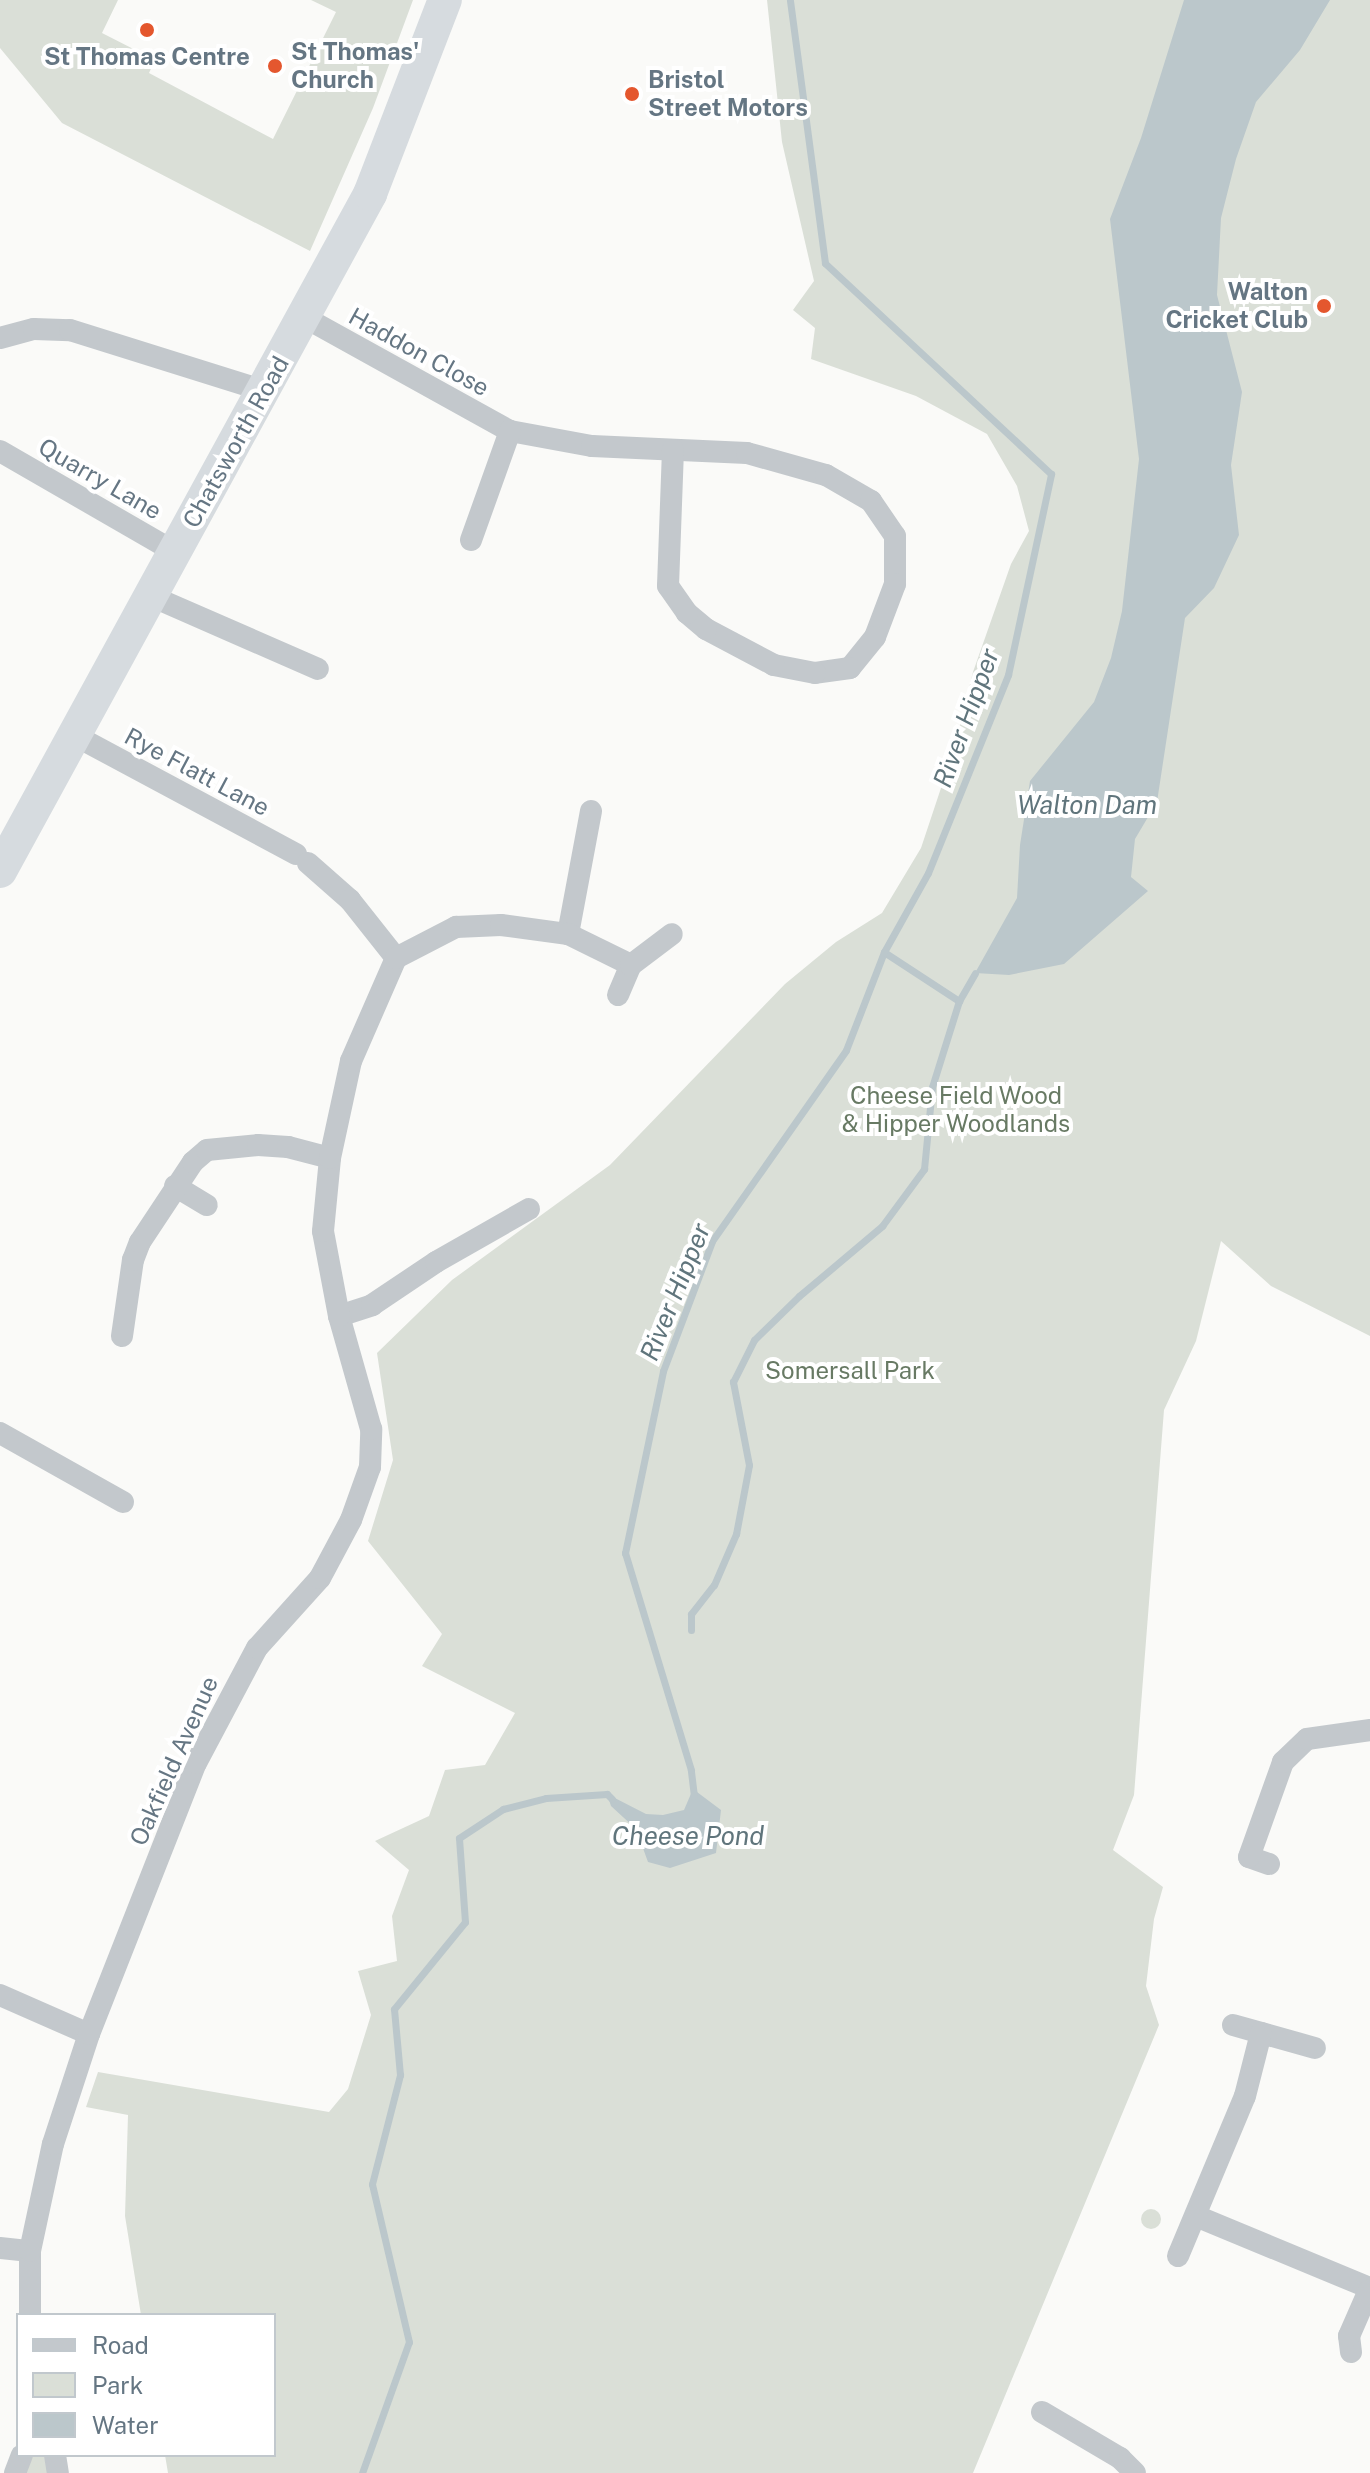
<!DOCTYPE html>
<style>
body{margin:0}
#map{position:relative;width:1370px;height:2473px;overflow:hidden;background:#fafaf8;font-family:"Public Sans",sans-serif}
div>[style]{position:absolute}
.green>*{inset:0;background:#dadfd7}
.round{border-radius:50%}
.water>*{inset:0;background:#bbc7cb}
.stream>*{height:7px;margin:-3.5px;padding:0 3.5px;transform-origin:3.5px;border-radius:3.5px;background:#bbc7cb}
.minor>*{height:22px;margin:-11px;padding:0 11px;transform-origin:11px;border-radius:11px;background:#c3c8cc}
.highway>*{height:34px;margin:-17px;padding:0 17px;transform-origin:17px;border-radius:17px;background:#d6dbdf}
.dots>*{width:22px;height:22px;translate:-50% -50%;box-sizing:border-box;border:4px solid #fff;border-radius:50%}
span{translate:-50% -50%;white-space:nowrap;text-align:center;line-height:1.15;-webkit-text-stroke:8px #fff;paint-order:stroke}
.poi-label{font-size:24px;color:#657683;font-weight:700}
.left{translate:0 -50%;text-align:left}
.right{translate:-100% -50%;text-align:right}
.street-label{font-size:24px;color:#657683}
.park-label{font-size:24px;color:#687a64}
.water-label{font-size:26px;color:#60757c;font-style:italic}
.legend{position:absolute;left:16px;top:2313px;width:260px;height:144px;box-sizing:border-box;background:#fff;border:2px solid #c1c8cd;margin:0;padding:10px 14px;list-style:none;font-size:24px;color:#657683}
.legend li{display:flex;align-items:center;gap:16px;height:40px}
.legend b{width:40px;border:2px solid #c1c8cd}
</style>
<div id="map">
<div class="green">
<i style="clip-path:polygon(0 0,118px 0,102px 33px,155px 60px,149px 73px,273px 139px,336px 12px,311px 0,413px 0,373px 108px,310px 251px,62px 123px,0 48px)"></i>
<i style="clip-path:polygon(767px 0,1370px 0,1370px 1336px,1271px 1286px,1221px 1241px,1196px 1341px,1164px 1410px,1134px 1795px,1113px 1850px,1163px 1887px,1154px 1919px,1146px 1986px,1159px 2025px,973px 2473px,168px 2473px,165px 2455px,274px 2455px,274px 2315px,141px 2315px,125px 2216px,128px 2115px,86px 2107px,98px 2072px,329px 2112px,348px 2089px,371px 2015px,358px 1971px,397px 1961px,392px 1916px,409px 1870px,375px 1841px,429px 1816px,445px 1770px,485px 1765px,515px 1713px,422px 1666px,442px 1634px,368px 1541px,393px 1460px,377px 1353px,452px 1280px,610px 1165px,785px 984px,836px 942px,882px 913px,921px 848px,954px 749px,973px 672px,1011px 564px,1029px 531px,1017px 486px,987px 434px,916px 396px,811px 359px,815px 328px,793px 310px,814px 281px,782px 142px)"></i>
<i class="round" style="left:1141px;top:2209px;width:20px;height:20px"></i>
<i style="clip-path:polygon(29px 2455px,48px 2455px,50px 2473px,24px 2473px)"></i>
</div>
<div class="water">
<i style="clip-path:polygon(1184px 0,1330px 0,1300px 50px,1256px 102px,1236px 159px,1221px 218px,1217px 295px,1242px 392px,1231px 465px,1239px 535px,1214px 588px,1185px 618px,1157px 802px,1135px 839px,1131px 877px,1148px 891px,1064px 964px,1009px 975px,975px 973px,1017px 898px,1020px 845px,1030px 781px,1094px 702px,1111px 658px,1122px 611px,1139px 459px,1110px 219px,1141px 138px)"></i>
<i style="clip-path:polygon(693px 1789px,721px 1810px,716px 1853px,670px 1868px,648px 1862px,636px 1829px,611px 1806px,607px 1794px,646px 1814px,663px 1815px,684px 1810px)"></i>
</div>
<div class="stream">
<i style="left:884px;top:952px;width:90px;rotate:33.2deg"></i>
<i style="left:691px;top:1630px;width:16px;rotate:-90deg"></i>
<i style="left:691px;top:1614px;width:37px;rotate:-52deg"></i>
<i style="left:714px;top:1585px;width:56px;rotate:-66.7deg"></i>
<i style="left:736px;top:1534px;width:70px;rotate:-79.3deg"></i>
<i style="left:749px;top:1465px;width:85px;rotate:-100.9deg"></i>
<i style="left:733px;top:1382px;width:47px;rotate:-63.4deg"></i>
<i style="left:754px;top:1340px;width:63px;rotate:-44.4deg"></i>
<i style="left:799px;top:1296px;width:109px;rotate:-40.1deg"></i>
<i style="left:882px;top:1226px;width:71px;rotate:-53.6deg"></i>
<i style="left:924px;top:1169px;width:82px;rotate:-84.4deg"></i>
<i style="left:932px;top:1087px;width:90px;rotate:-72.6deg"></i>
<i style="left:959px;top:1001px;width:32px;rotate:-60deg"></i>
<i style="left:694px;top:1796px;width:26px;rotate:-97deg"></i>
<i style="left:691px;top:1770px;width:227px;rotate:-106.9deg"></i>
<i style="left:625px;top:1553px;width:186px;rotate:-78.2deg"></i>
<i style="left:663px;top:1371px;width:139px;rotate:-69.3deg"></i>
<i style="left:712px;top:1241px;width:233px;rotate:-54.9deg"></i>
<i style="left:846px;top:1050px;width:105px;rotate:-68.8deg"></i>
<i style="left:884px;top:952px;width:90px;rotate:-60.9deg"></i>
<i style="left:928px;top:873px;width:214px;rotate:-68deg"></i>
<i style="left:1008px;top:675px;width:206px;rotate:-77.9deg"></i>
<i style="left:1051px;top:474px;width:309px;rotate:-137deg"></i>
<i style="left:825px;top:263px;width:265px;rotate:-97.6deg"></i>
<i style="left:362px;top:2473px;width:139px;rotate:-70.3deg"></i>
<i style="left:409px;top:2342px;width:162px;rotate:-103.2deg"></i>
<i style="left:372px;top:2184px;width:113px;rotate:-75.6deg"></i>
<i style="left:400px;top:2075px;width:66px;rotate:-95.2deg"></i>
<i style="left:394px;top:2009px;width:112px;rotate:-50.8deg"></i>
<i style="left:465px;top:1922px;width:84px;rotate:-94.1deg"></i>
<i style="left:459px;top:1838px;width:53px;rotate:-33.4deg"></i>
<i style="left:503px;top:1809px;width:44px;rotate:-14.3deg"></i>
<i style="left:546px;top:1798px;width:61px;rotate:-3.8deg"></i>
<i style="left:607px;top:1794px;width:7px;rotate:45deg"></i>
</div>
<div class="minor">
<i style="left:304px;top:317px;width:235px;rotate:29deg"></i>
<i style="left:510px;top:431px;width:83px;rotate:10.4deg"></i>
<i style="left:592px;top:446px;width:155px;rotate:2.6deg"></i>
<i style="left:747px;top:453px;width:82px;rotate:15.6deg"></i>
<i style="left:826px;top:475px;width:52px;rotate:30deg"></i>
<i style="left:871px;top:501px;width:42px;rotate:55.6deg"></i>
<i style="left:895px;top:536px;width:48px;rotate:90deg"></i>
<i style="left:895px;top:584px;width:57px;rotate:110.7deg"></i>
<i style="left:875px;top:637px;width:40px;rotate:129deg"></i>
<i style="left:850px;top:668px;width:35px;rotate:172deg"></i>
<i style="left:815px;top:673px;width:42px;rotate:-169deg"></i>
<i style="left:774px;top:665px;width:77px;rotate:-152.1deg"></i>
<i style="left:706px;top:629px;width:25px;rotate:-140deg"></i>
<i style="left:687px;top:613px;width:33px;rotate:-125deg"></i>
<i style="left:668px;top:586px;width:136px;rotate:-87.9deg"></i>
<i style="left:0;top:338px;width:35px;rotate:-15deg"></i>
<i style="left:34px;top:329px;width:36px;rotate:2deg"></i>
<i style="left:70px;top:330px;width:204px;rotate:17.4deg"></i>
<i style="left:0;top:451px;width:202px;rotate:30deg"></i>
<i style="left:471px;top:540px;width:116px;rotate:-70.3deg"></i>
<i style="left:151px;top:596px;width:182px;rotate:23.6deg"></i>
<i style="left:74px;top:735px;width:252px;rotate:28.2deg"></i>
<i style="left:308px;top:863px;width:56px;rotate:41.4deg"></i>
<i style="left:350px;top:900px;width:74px;rotate:51.6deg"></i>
<i style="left:568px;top:934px;width:125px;rotate:-79.4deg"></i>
<i style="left:618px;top:995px;width:33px;rotate:-67deg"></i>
<i style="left:175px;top:1186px;width:37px;rotate:31deg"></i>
<i style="left:339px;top:1316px;width:35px;rotate:-18deg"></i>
<i style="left:372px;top:1305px;width:77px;rotate:-33.9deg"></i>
<i style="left:436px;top:1262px;width:107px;rotate:-29.7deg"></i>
<i style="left:122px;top:1336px;width:77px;rotate:-81.8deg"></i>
<i style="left:133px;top:1260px;width:19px;rotate:-69deg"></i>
<i style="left:140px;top:1242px;width:96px;rotate:-56.5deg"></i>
<i style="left:193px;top:1162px;width:18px;rotate:-41deg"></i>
<i style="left:207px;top:1150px;width:51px;rotate:-5.6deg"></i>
<i style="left:258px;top:1145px;width:30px;rotate:4deg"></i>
<i style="left:288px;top:1147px;width:43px;rotate:14.7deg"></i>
<i style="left:0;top:1433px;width:141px;rotate:29.3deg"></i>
<i style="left:1269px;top:1864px;width:21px;rotate:-161deg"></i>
<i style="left:1249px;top:1857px;width:101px;rotate:-70.3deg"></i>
<i style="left:1283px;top:1762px;width:33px;rotate:-44deg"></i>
<i style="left:1307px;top:1739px;width:64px;rotate:-8.1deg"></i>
<i style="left:0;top:1995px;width:97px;rotate:23.7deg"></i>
<i style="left:1233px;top:2025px;width:85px;rotate:15.7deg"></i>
<i style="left:1196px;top:2216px;width:188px;rotate:22.5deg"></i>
<i style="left:0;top:2248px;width:30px;rotate:6deg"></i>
<i style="left:1178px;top:2256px;width:173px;rotate:-67.3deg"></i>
<i style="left:1245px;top:2096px;width:65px;rotate:-75.7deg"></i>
<i style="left:30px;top:2315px;width:64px;rotate:-90deg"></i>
<i style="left:30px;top:2251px;width:109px;rotate:-77.9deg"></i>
<i style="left:53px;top:2144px;width:116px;rotate:-71.9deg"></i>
<i style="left:89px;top:2034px;width:291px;rotate:-68.5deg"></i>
<i style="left:196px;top:1763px;width:130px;rotate:-62.1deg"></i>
<i style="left:257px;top:1648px;width:94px;rotate:-48deg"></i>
<i style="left:320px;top:1578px;width:66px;rotate:-61.9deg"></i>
<i style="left:351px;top:1520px;width:56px;rotate:-70.3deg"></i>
<i style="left:370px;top:1467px;width:38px;rotate:-88deg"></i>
<i style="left:371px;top:1429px;width:117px;rotate:-105.8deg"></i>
<i style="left:339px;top:1316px;width:86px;rotate:-100.7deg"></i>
<i style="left:323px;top:1231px;width:73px;rotate:-84.5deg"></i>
<i style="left:330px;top:1158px;width:99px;rotate:-77.8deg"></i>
<i style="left:351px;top:1061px;width:112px;rotate:-66.4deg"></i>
<i style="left:396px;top:958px;width:68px;rotate:-27.3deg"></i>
<i style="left:456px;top:927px;width:45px;rotate:-2.5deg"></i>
<i style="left:501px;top:925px;width:68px;rotate:7.7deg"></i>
<i style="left:568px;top:934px;width:70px;rotate:26.2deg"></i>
<i style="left:631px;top:965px;width:51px;rotate:-37.1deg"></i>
<i style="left:1351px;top:2352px;width:16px;rotate:-97deg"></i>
<i style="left:1349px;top:2336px;width:52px;rotate:-66.4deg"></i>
<i style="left:1042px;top:2412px;width:91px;rotate:30.5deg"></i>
<i style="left:1120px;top:2458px;width:21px;rotate:45deg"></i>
<i style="left:55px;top:2455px;width:18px;rotate:81deg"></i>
<i style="left:15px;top:2473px;width:19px;rotate:-69deg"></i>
</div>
<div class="highway">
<i style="left:0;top:871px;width:772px;rotate:-61.34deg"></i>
<i style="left:370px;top:194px;width:208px;rotate:-68.9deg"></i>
</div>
<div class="dots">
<i style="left:147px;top:30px;background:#e4572e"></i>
<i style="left:275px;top:66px;background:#e4572e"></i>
<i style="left:632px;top:94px;background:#e4572e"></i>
<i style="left:1324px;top:306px;background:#e4572e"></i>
</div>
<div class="poi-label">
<span class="left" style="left:291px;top:66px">St Thomas'<br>Church</span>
<span style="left:147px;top:57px">St Thomas Centre</span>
<span class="left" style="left:648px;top:94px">Bristol<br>Street Motors</span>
<span class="right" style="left:1308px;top:306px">Walton<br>Cricket Club</span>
</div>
<div class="street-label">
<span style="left:419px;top:352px;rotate:29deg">Haddon Close</span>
<span style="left:236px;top:442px;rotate:-61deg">Chatsworth Road</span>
<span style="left:100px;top:479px;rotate:30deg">Quarry Lane</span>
<span style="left:197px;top:772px;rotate:28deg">Rye Flatt Lane</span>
<span style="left:174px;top:1761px;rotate:-66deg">Oakfield Avenue</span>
</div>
<div class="park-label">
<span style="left:956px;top:1110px">Cheese Field Wood<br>&amp; Hipper Woodlands</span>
<span style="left:850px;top:1371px">Somersall Park</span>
</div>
<div class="water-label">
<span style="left:966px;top:718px;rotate:-70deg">River Hipper</span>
<span style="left:1087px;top:805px">Walton Dam</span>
<span style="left:675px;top:1292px;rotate:-68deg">River Hipper</span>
<span style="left:688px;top:1836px">Cheese Pond</span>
</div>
<ul class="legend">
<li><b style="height:10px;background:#c3c8cc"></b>Road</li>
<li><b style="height:22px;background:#dadfd7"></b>Park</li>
<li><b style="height:22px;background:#bbc7cb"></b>Water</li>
</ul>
</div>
